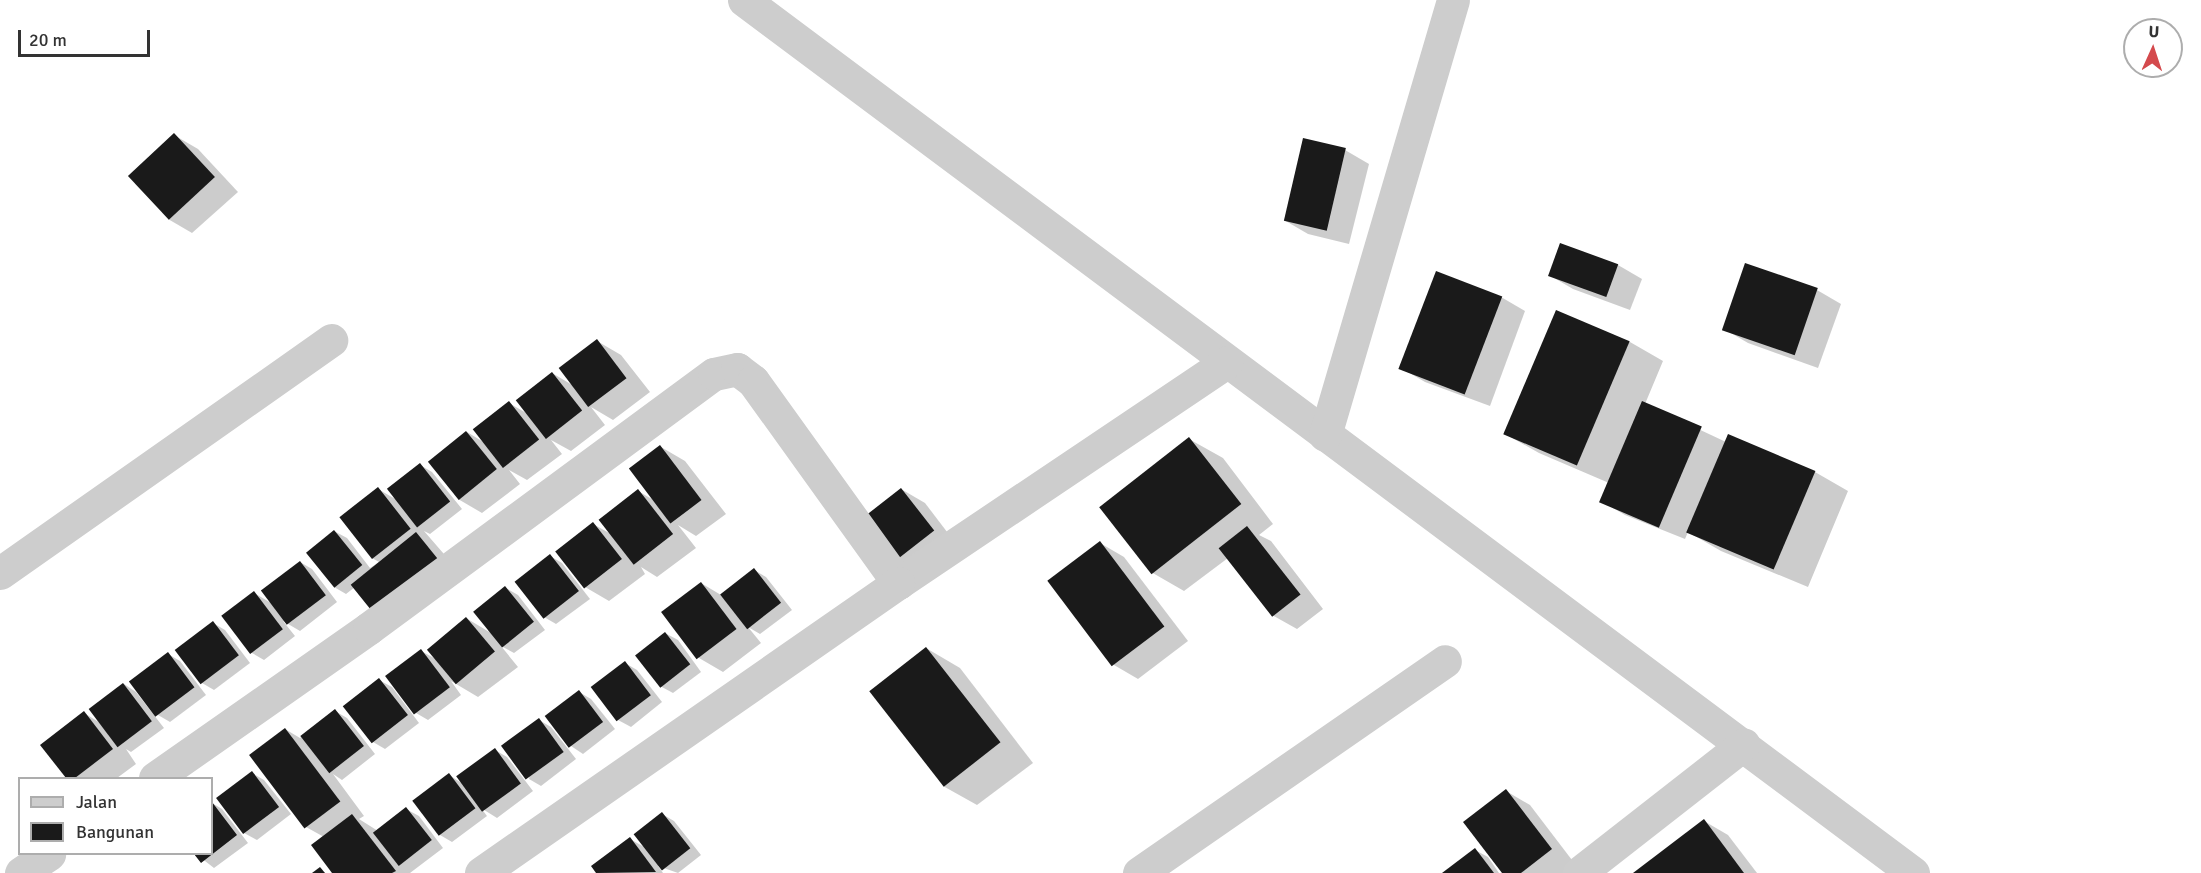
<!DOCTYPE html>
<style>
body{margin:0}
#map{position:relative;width:2201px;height:873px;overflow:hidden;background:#fff;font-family:Signika,sans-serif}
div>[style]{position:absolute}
.shadow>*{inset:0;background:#0003}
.building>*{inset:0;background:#1a1a1a;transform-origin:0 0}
.street>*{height:33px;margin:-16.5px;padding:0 16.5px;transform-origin:16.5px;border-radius:16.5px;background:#cdcdcd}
span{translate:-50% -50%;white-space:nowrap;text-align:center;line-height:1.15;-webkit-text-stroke:6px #fff;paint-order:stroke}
.legend{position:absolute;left:18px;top:777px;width:195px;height:78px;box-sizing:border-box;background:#fff;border:2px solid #adadad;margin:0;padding:8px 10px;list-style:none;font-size:18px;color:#333}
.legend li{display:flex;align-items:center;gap:12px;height:30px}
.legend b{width:30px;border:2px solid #adadad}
.north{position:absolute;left:2123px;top:18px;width:60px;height:60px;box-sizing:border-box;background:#fff;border:2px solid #adadad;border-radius:50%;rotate:3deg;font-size:16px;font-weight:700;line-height:24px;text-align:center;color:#333}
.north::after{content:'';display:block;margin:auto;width:21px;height:27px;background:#d44a4d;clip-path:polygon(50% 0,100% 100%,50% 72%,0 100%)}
.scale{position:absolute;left:18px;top:30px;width:132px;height:27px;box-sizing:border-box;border:3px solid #333;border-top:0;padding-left:8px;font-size:18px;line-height:21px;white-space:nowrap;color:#333;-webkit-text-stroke:4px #fff;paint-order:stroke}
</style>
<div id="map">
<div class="shadow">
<i style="clip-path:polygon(174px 135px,198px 149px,238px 192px,192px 233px,168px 219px)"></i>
<i style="clip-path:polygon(1345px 150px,1369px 164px,1349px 244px,1308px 234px,1284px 220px)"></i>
<i style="clip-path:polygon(1561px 245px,1618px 265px,1642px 279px,1630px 310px,1573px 289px,1549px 275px)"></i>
<i style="clip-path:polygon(1817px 290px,1841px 304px,1818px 368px,1748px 343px,1724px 329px)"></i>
<i style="clip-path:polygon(1501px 297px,1525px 311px,1490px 406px,1425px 382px,1401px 368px)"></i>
<i style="clip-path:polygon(1557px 312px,1630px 342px,1663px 361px,1645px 404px,1726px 442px,1728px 436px,1815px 472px,1848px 491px,1808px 587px,1721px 551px,1688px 532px,1685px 539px,1625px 515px,1601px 501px,1609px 483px,1539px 453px,1505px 434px)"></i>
<i style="clip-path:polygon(597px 341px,621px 355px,650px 392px,613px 420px,591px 407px,605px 425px,571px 451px,551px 440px,562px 454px,527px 480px,509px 470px,520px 484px,482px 513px,458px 499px,467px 432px,485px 443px,509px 403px,528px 414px,552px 373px,574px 386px)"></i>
<i style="clip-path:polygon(1189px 439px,1223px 458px,1273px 524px,1259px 535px,1271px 541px,1323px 609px,1297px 629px,1272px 615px,1228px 558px,1184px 591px,1151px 572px)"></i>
<i style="clip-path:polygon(661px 447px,685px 461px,726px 514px,696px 536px,678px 525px,696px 548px,657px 577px,641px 567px,645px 574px,609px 601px,585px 587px,593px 524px,611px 534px,638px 491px,657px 502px)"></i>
<i style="clip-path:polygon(420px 465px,432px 472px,462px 509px,430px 534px,424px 531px,463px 576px,355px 587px,346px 594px,334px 587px,334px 531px,347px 538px,370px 568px,379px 562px,372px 558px,378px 489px,397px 500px)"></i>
<i style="clip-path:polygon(901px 489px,925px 503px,957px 545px,921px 572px,897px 559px)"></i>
<i style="clip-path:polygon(1100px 543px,1124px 557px,1188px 641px,1138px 679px,1114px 665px)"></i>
<i style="clip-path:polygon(550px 556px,562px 563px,590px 599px,556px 624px,544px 617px)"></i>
<i style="clip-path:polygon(300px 562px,312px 569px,337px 602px,300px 631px,283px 621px,295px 636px,264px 660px,252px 653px,254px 593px,273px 604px)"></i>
<i style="clip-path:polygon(754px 570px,766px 577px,792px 610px,760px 634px,748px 627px,761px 643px,723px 672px,699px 658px,701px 583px,721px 595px)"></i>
<i style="clip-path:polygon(506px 588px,518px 595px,545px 630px,514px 653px,501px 646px,518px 667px,478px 697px,451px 681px,461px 695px,428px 720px,416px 713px,421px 651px,436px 659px,466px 618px,491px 633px)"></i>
<i style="clip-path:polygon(213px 623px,225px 630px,250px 663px,214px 690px,202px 683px)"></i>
<i style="clip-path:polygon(665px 633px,678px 640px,701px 672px,673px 693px,660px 686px,637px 655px)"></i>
<i style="clip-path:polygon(926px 648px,960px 668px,1033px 763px,977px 805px,943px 786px)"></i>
<i style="clip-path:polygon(168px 654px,180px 661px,206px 695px,170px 722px,158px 715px)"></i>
<i style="clip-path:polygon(625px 663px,637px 670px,662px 702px,631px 727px,618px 720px)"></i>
<i style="clip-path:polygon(379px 680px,392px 687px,419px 723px,385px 749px,373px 742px)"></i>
<i style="clip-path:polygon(124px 684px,136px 692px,164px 728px,131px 752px,126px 749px,136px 764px,117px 778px,68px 778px,42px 745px,84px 713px,102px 724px)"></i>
<i style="clip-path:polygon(579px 692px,591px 699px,615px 729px,583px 754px,571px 746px)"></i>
<i style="clip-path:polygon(335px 711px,347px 718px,375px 754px,342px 780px,333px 774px,364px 816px,359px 819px,378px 831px,406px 809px,419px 816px,443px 848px,410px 873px,334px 873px,324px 837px,306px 827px,285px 729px,300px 738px)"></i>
<i style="clip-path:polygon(539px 720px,551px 727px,576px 759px,541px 786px,529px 779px)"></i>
<i style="clip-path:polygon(495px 750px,507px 757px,533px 791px,497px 818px,481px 808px,487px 816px,452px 842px,440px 835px,449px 775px,465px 785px)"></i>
<i style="clip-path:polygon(252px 773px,264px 780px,291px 814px,257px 840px,244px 833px)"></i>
<i style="clip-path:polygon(1506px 791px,1530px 805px,1575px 864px,1563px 873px,1504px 873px)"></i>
<i style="clip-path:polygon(212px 803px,222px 809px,248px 843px,214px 868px,196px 854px,212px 854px)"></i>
<i style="clip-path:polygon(662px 814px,674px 821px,701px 855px,678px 873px,658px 866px,663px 873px,598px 873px,593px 866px,630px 839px,646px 848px)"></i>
<i style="clip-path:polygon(1704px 821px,1728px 835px,1757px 873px,1636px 873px)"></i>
<i style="clip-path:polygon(1475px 850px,1488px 857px,1499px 873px,1445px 873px)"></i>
</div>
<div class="building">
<i style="left:174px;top:133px;width:60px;height:63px;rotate:47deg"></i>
<i style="left:1303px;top:138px;width:44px;height:85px;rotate:13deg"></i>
<i style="left:1560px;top:243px;width:62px;height:35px;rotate:20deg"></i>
<i style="left:1745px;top:263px;width:77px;height:71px;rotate:19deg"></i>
<i style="left:1436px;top:271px;width:71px;height:105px;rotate:21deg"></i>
<i style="left:1556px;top:310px;width:80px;height:135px;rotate:23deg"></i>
<i style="left:597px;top:339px;width:49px;height:48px;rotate:53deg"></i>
<i style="left:552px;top:372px;width:49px;height:46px;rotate:52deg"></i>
<i style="left:509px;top:401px;width:49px;height:46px;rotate:52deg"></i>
<i style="left:1642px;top:401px;width:65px;height:110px;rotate:23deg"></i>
<i style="left:466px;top:431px;width:49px;height:49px;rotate:51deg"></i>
<i style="left:1728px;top:434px;width:95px;height:107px;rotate:23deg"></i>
<i style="left:1189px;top:437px;width:85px;height:114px;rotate:52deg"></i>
<i style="left:660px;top:445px;width:69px;height:39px;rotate:53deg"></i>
<i style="left:420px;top:463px;width:49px;height:42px;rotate:52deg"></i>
<i style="left:378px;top:487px;width:53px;height:49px;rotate:52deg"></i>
<i style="left:901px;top:488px;width:54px;height:48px;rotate:52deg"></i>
<i style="left:638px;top:489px;width:57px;height:50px;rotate:52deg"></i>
<i style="left:593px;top:522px;width:47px;height:48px;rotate:52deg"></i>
<i style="left:1247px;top:526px;width:87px;height:36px;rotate:52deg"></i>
<i style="left:334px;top:530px;width:45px;height:36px;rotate:51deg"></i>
<i style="left:416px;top:532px;width:38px;height:84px;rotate:51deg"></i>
<i style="left:1100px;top:541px;width:107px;height:66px;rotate:53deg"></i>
<i style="left:550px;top:554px;width:47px;height:45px;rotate:52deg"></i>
<i style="left:300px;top:561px;width:43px;height:49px;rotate:53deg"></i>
<i style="left:754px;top:568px;width:44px;height:43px;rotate:52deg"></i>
<i style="left:701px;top:582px;width:59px;height:50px;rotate:53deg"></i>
<i style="left:505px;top:586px;width:46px;height:41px;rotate:51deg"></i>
<i style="left:254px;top:591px;width:48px;height:41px;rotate:53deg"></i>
<i style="left:466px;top:617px;width:45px;height:51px;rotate:50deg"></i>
<i style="left:213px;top:621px;width:43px;height:48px;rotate:53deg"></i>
<i style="left:665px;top:632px;width:41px;height:38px;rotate:52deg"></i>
<i style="left:926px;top:647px;width:121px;height:72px;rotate:52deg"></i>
<i style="left:421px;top:649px;width:48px;height:45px;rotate:53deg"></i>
<i style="left:168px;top:652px;width:44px;height:49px;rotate:53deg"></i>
<i style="left:625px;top:661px;width:43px;height:43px;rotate:53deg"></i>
<i style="left:379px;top:678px;width:47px;height:46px;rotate:52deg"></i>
<i style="left:123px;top:683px;width:48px;height:43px;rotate:53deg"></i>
<i style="left:579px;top:690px;width:40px;height:43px;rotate:53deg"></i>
<i style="left:335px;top:709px;width:47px;height:44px;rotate:52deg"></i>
<i style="clip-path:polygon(84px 711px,113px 749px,75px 778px,66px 778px,40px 745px)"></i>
<i style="left:539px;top:718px;width:42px;height:47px;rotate:54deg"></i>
<i style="left:285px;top:728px;width:92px;height:45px;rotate:53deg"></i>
<i style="left:495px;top:748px;width:44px;height:48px;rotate:54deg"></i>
<i style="left:252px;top:771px;width:45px;height:45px;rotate:53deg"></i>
<i style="left:449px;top:773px;width:44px;height:46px;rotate:53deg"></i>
<i style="clip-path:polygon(1506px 789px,1552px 849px,1521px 873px,1502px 873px,1463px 822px)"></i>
<i style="clip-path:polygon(212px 802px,237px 835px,201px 863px,194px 854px,212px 854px)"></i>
<i style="left:406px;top:807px;width:42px;height:42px;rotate:52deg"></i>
<i style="left:662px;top:812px;width:46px;height:36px;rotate:52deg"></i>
<i style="clip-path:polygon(352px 814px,396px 871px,392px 873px,332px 873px,311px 845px)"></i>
<i style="clip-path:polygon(1704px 819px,1744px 873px,1633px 873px)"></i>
<i style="clip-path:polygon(630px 837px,656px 872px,596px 873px,591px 866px)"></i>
<i style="clip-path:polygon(1475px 848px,1494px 873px,1442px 873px)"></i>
<i style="clip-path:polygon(320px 867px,325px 873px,312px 873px)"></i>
</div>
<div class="street">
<i style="left:744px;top:0;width:1459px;rotate:36.75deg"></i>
<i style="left:1325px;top:435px;width:453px;rotate:-73.6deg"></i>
<i style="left:0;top:573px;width:405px;rotate:-35.1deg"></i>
<i style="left:898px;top:583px;width:396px;rotate:-33.9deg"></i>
<i style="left:155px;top:778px;width:261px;rotate:-35deg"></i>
<i style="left:369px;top:628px;width:428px;rotate:-36.4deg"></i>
<i style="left:714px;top:374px;width:24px;rotate:-12deg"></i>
<i style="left:737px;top:369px;width:20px;rotate:37deg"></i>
<i style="left:753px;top:381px;width:249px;rotate:54.3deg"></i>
<i style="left:898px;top:583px;width:508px;rotate:145.18deg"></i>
<i style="left:21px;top:873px;width:34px;rotate:-34deg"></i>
<i style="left:1139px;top:873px;width:372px;rotate:-34.7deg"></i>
<i style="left:1579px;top:873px;width:209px;rotate:-38deg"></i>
</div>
<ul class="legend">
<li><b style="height:8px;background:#cdcdcd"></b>Jalan</li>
<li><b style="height:16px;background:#1a1a1a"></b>Bangunan</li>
</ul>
<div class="north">U</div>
<div class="scale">20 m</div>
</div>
